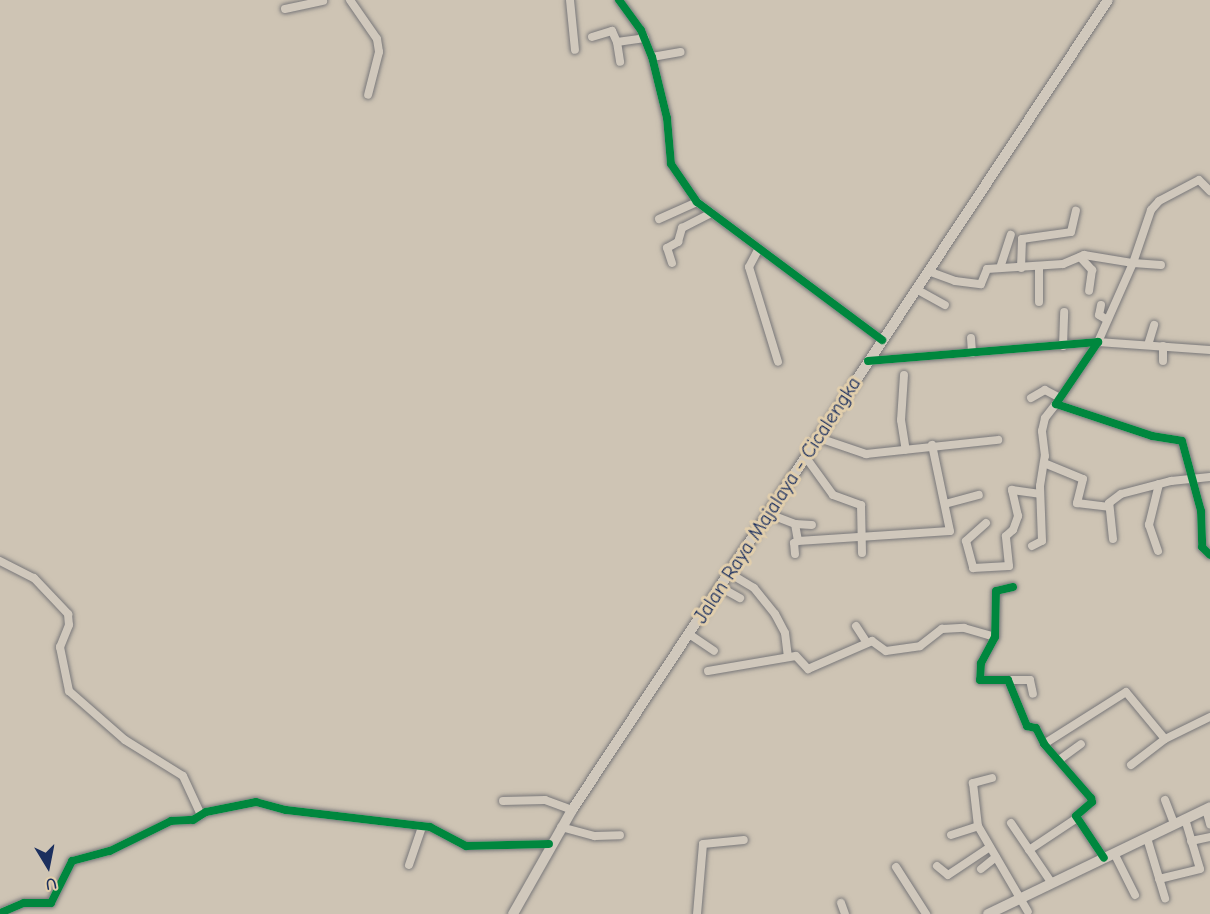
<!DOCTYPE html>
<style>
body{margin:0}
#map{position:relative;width:1210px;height:914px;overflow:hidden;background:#cec4b4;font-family:"Comic Neue",sans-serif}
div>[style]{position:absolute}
.roads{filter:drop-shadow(0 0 2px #787779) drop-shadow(0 0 2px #787779)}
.minor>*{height:8px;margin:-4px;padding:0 4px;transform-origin:4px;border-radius:4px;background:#d0c8bc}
.major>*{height:10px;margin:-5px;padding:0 5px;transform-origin:5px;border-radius:5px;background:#d0c8bc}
.cycleway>*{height:8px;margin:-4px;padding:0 4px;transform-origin:4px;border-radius:4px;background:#00873e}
span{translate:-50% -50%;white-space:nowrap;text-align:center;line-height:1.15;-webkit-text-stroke:6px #e1ceac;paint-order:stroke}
.street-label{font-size:20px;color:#1b2f5e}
.north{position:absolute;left:18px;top:836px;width:60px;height:60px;-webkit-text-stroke:4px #e1ceac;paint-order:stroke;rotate:170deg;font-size:16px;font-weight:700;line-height:24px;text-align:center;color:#1b2f5e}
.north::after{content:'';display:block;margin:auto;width:21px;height:27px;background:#1b2f5e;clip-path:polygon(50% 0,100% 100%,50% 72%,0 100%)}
</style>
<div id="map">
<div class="roads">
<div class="minor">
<i style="left:350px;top:0;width:47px;rotate:55.3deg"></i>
<i style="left:377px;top:39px;width:13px;rotate:81deg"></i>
<i style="left:379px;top:52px;width:44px;rotate:104.3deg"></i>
<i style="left:570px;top:0;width:50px;rotate:84.3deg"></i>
<i style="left:619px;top:0;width:37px;rotate:54deg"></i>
<i style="left:641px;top:30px;width:29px;rotate:68deg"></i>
<i style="left:652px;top:57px;width:63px;rotate:76.2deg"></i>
<i style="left:667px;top:118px;width:46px;rotate:85deg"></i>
<i style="left:671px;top:164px;width:46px;rotate:55.6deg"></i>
<i style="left:697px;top:202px;width:231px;rotate:36.7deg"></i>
<i style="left:285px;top:9px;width:39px;rotate:-12deg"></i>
<i style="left:592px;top:37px;width:21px;rotate:-17deg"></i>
<i style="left:612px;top:31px;width:12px;rotate:66deg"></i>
<i style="left:617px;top:42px;width:28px;rotate:-8deg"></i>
<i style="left:617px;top:42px;width:20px;rotate:81deg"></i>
<i style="left:652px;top:57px;width:29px;rotate:-10deg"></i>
<i style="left:659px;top:219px;width:42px;rotate:-24.1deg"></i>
<i style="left:758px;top:250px;width:19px;rotate:118deg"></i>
<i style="left:749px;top:267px;width:99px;rotate:73deg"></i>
<i style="left:1080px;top:257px;width:18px;rotate:47deg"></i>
<i style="left:1092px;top:270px;width:21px;rotate:98deg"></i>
<i style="left:672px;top:263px;width:16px;rotate:-108deg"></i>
<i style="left:667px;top:248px;width:13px;rotate:-29deg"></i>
<i style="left:678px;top:242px;width:15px;rotate:-74deg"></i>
<i style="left:682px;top:228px;width:33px;rotate:-27deg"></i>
<i style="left:1161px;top:265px;width:28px;rotate:-176deg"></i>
<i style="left:1133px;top:263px;width:56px;rotate:-71.2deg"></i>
<i style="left:1151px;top:210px;width:12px;rotate:-48deg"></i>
<i style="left:1159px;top:201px;width:45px;rotate:-27.7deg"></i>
<i style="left:1199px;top:180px;width:16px;rotate:45deg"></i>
<i style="left:1000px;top:268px;width:35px;rotate:-72deg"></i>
<i style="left:1021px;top:268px;width:29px;rotate:-88deg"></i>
<i style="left:1022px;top:239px;width:49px;rotate:-8.1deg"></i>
<i style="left:1071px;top:232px;width:22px;rotate:-77deg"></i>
<i style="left:928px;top:271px;width:29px;rotate:20deg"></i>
<i style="left:955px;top:281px;width:26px;rotate:7deg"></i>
<i style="left:981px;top:284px;width:16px;rotate:-68deg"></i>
<i style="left:987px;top:269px;width:76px;rotate:-3.8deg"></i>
<i style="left:1063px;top:264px;width:23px;rotate:-23deg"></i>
<i style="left:1084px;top:255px;width:50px;rotate:9.3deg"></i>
<i style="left:1133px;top:263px;width:86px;rotate:113.9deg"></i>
<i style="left:1098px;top:342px;width:112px;rotate:4.1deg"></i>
<i style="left:916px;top:289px;width:33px;rotate:29deg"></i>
<i style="left:1039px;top:302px;width:35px;rotate:-90deg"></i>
<i style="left:1101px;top:305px;width:10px;rotate:101deg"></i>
<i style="left:1099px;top:315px;width:8px;rotate:30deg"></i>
<i style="left:971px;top:338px;width:15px;rotate:86deg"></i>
<i style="left:1148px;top:345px;width:21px;rotate:-73deg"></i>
<i style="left:1063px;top:346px;width:34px;rotate:-88deg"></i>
<i style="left:868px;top:361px;width:231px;rotate:-4.7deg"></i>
<i style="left:1098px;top:342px;width:75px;rotate:124.1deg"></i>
<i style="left:1056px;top:404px;width:101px;rotate:18.4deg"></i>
<i style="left:1152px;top:436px;width:30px;rotate:9deg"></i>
<i style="left:1182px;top:441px;width:73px;rotate:74.8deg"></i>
<i style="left:1201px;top:511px;width:36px;rotate:88deg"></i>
<i style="left:1202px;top:547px;width:11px;rotate:45deg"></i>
<i style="left:1163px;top:361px;width:15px;rotate:-90deg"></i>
<i style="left:904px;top:375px;width:45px;rotate:93.8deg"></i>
<i style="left:901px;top:420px;width:30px;rotate:81deg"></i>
<i style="left:1031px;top:398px;width:16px;rotate:-30deg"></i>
<i style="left:1045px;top:390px;width:17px;rotate:28deg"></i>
<i style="left:819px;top:438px;width:50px;rotate:18.8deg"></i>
<i style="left:866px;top:454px;width:133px;rotate:-6.1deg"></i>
<i style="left:807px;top:459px;width:44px;rotate:54.2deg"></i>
<i style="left:833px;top:495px;width:30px;rotate:20deg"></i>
<i style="left:861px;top:505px;width:48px;rotate:88.8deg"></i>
<i style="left:1044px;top:463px;width:42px;rotate:22.3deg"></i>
<i style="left:1083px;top:479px;width:25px;rotate:104deg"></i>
<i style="left:1077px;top:503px;width:32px;rotate:7deg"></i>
<i style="left:945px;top:504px;width:35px;rotate:-15deg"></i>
<i style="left:769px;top:514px;width:28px;rotate:21deg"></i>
<i style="left:795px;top:524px;width:17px;rotate:80deg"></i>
<i style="left:798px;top:541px;width:152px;rotate:-3.8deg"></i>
<i style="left:950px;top:531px;width:88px;rotate:-101.8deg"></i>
<i style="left:986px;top:523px;width:27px;rotate:138deg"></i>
<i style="left:966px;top:541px;width:28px;rotate:75deg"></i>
<i style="left:973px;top:568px;width:36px;rotate:-3deg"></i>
<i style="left:1009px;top:566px;width:30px;rotate:-96deg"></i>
<i style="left:1006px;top:536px;width:9px;rotate:-41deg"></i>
<i style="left:1013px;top:530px;width:15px;rotate:-70deg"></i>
<i style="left:1018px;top:516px;width:27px;rotate:-103deg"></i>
<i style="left:1012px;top:490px;width:28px;rotate:8deg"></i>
<i style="left:795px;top:524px;width:17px;rotate:3deg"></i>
<i style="left:1113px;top:539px;width:36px;rotate:-96deg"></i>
<i style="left:1109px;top:503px;width:15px;rotate:-37deg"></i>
<i style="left:1121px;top:494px;width:52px;rotate:-14.6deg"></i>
<i style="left:1171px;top:481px;width:39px;rotate:-6deg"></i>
<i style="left:1032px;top:546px;width:11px;rotate:-27deg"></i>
<i style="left:1042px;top:541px;width:55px;rotate:-92.1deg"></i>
<i style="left:1040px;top:486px;width:30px;rotate:-81deg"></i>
<i style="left:1045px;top:456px;width:25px;rotate:-97deg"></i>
<i style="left:1042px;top:431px;width:13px;rotate:-77deg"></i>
<i style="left:1045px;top:418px;width:18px;rotate:-52deg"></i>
<i style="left:1158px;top:551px;width:28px;rotate:-109deg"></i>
<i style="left:1149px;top:525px;width:42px;rotate:-76.3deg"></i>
<i style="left:795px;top:554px;width:11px;rotate:-95deg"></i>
<i style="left:794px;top:543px;width:4px;rotate:-27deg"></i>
<i style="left:0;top:561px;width:38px;rotate:27deg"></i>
<i style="left:34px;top:578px;width:50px;rotate:46.6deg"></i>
<i style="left:68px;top:614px;width:11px;rotate:85deg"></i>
<i style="left:69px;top:625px;width:24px;rotate:112deg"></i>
<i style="left:60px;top:647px;width:45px;rotate:78.4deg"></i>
<i style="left:69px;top:691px;width:74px;rotate:41.2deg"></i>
<i style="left:125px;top:740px;width:68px;rotate:31.8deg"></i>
<i style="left:183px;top:776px;width:43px;rotate:65.2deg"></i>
<i style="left:729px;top:573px;width:29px;rotate:31deg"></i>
<i style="left:754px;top:588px;width:33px;rotate:51deg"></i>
<i style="left:775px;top:614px;width:21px;rotate:62deg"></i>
<i style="left:785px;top:633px;width:23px;rotate:83deg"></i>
<i style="left:720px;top:587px;width:23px;rotate:29deg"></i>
<i style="left:1013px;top:587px;width:17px;rotate:167deg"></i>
<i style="left:996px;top:591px;width:46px;rotate:91.2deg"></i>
<i style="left:995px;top:637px;width:30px;rotate:118deg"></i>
<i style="left:981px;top:663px;width:17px;rotate:93deg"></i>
<i style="left:980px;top:680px;width:28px"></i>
<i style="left:1008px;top:680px;width:50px;rotate:67.6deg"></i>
<i style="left:1027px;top:726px;width:9px;rotate:13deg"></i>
<i style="left:1036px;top:728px;width:18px;rotate:63deg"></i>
<i style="left:1044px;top:744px;width:72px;rotate:49deg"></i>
<i style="left:1091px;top:798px;width:4px;rotate:76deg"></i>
<i style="left:1092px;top:802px;width:21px;rotate:139deg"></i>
<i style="left:1076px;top:816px;width:50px;rotate:56.3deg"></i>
<i style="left:856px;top:626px;width:20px;rotate:57deg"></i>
<i style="left:689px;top:634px;width:30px;rotate:34deg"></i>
<i style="left:708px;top:671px;width:89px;rotate:-9.7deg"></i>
<i style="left:796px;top:656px;width:18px;rotate:47deg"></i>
<i style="left:808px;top:669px;width:70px;rotate:-23.6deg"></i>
<i style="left:872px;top:641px;width:17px;rotate:36deg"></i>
<i style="left:886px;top:651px;width:34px;rotate:-8deg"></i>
<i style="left:920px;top:646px;width:28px;rotate:-38deg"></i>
<i style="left:942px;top:629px;width:22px;rotate:-3deg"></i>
<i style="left:964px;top:628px;width:32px;rotate:16deg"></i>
<i style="left:1008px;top:680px;width:22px"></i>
<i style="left:1030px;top:680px;width:14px;rotate:78deg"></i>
<i style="left:1044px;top:744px;width:97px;rotate:-32.4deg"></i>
<i style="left:1126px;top:692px;width:61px;rotate:50.3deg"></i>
<i style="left:1059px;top:760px;width:27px;rotate:-36deg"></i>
<i style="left:1131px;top:765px;width:43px;rotate:-37.4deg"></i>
<i style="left:1165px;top:739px;width:50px;rotate:-26.1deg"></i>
<i style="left:992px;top:778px;width:20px;rotate:165deg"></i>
<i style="left:973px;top:783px;width:43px;rotate:83.4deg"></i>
<i style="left:978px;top:826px;width:99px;rotate:59.8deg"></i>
<i style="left:1165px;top:800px;width:26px;rotate:69deg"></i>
<i style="left:503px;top:801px;width:42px;rotate:-1.4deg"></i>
<i style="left:545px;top:800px;width:29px;rotate:20deg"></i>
<i style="left:1206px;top:809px;width:16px;rotate:75deg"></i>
<i style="left:1011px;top:823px;width:71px;rotate:55.9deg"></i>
<i style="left:561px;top:827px;width:35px;rotate:15deg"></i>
<i style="left:595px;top:836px;width:25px;rotate:-2deg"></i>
<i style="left:951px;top:835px;width:28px;rotate:-18deg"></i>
<i style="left:1147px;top:838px;width:63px;rotate:73.3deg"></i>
<i style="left:1191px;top:841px;width:19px;rotate:-12deg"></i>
<i style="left:1029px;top:850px;width:58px;rotate:-33.7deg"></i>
<i style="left:1114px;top:853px;width:47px;rotate:63.4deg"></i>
<i style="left:409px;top:865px;width:40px;rotate:-71.1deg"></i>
<i style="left:937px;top:866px;width:14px;rotate:39deg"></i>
<i style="left:948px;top:875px;width:50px;rotate:-33.7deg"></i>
<i style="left:896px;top:867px;width:56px;rotate:57.4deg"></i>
<i style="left:981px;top:869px;width:19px;rotate:-39deg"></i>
<i style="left:1159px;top:879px;width:42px;rotate:-13.7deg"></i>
<i style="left:1200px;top:869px;width:52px;rotate:-106.7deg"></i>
<i style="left:841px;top:903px;width:12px;rotate:70deg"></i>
<i style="left:0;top:913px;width:26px;rotate:-23deg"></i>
<i style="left:24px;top:903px;width:27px"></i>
<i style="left:51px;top:903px;width:47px;rotate:-63.4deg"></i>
<i style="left:72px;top:861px;width:39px;rotate:-15deg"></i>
<i style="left:110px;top:851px;width:68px;rotate:-26.2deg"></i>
<i style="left:171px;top:821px;width:22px;rotate:-3deg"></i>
<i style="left:193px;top:820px;width:15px;rotate:-32deg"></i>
<i style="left:206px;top:812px;width:51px;rotate:-11.3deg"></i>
<i style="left:256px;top:802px;width:31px;rotate:15deg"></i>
<i style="left:286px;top:810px;width:145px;rotate:6.7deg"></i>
<i style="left:430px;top:827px;width:41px;rotate:27.8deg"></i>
<i style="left:466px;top:846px;width:83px;rotate:-1.4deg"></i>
<i style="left:697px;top:914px;width:70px;rotate:-85.1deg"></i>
<i style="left:703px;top:844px;width:41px;rotate:-5.6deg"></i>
</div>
<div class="major">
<i style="left:513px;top:914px;width:120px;rotate:-60.4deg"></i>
<i style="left:572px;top:810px;width:971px;rotate:-56.51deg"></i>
<i style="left:988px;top:914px;width:246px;rotate:-25.7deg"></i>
</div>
</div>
<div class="cycleway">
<i style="left:619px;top:0;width:37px;rotate:54deg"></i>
<i style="left:641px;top:30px;width:29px;rotate:68deg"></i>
<i style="left:652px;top:57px;width:63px;rotate:76.2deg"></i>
<i style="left:667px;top:118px;width:46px;rotate:85deg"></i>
<i style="left:671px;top:164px;width:46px;rotate:55.6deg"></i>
<i style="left:697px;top:202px;width:231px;rotate:36.7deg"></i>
<i style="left:868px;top:361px;width:231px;rotate:-4.7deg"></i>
<i style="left:1098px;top:342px;width:75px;rotate:124.1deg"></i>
<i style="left:1056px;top:404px;width:101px;rotate:18.4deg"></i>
<i style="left:1152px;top:436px;width:30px;rotate:9deg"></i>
<i style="left:1182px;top:441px;width:73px;rotate:74.8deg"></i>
<i style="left:1201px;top:511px;width:36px;rotate:88deg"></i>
<i style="left:1202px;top:547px;width:11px;rotate:45deg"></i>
<i style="left:1013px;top:587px;width:17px;rotate:167deg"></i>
<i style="left:996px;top:591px;width:46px;rotate:91.2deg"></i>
<i style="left:995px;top:637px;width:30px;rotate:118deg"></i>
<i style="left:981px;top:663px;width:17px;rotate:93deg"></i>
<i style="left:980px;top:680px;width:28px"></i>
<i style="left:1008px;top:680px;width:50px;rotate:67.6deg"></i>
<i style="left:1027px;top:726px;width:9px;rotate:13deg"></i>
<i style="left:1036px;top:728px;width:18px;rotate:63deg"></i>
<i style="left:1044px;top:744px;width:72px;rotate:49deg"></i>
<i style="left:1091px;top:798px;width:4px;rotate:76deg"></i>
<i style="left:1092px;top:802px;width:21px;rotate:139deg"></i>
<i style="left:1076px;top:816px;width:50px;rotate:56.3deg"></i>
<i style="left:0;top:913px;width:26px;rotate:-23deg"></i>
<i style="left:24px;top:903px;width:27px"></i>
<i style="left:51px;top:903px;width:47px;rotate:-63.4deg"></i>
<i style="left:72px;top:861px;width:39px;rotate:-15deg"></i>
<i style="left:110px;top:851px;width:68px;rotate:-26.2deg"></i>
<i style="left:171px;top:821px;width:22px;rotate:-3deg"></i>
<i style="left:193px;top:820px;width:15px;rotate:-32deg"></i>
<i style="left:206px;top:812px;width:51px;rotate:-11.3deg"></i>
<i style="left:256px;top:802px;width:31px;rotate:15deg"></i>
<i style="left:286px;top:810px;width:145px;rotate:6.7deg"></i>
<i style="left:430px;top:827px;width:41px;rotate:27.8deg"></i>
<i style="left:466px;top:846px;width:83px;rotate:-1.4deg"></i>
</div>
<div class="street-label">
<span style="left:777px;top:500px;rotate:-57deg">Jalan Raya Majalaya - Cicalengka</span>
</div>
<div class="north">U</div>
</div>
